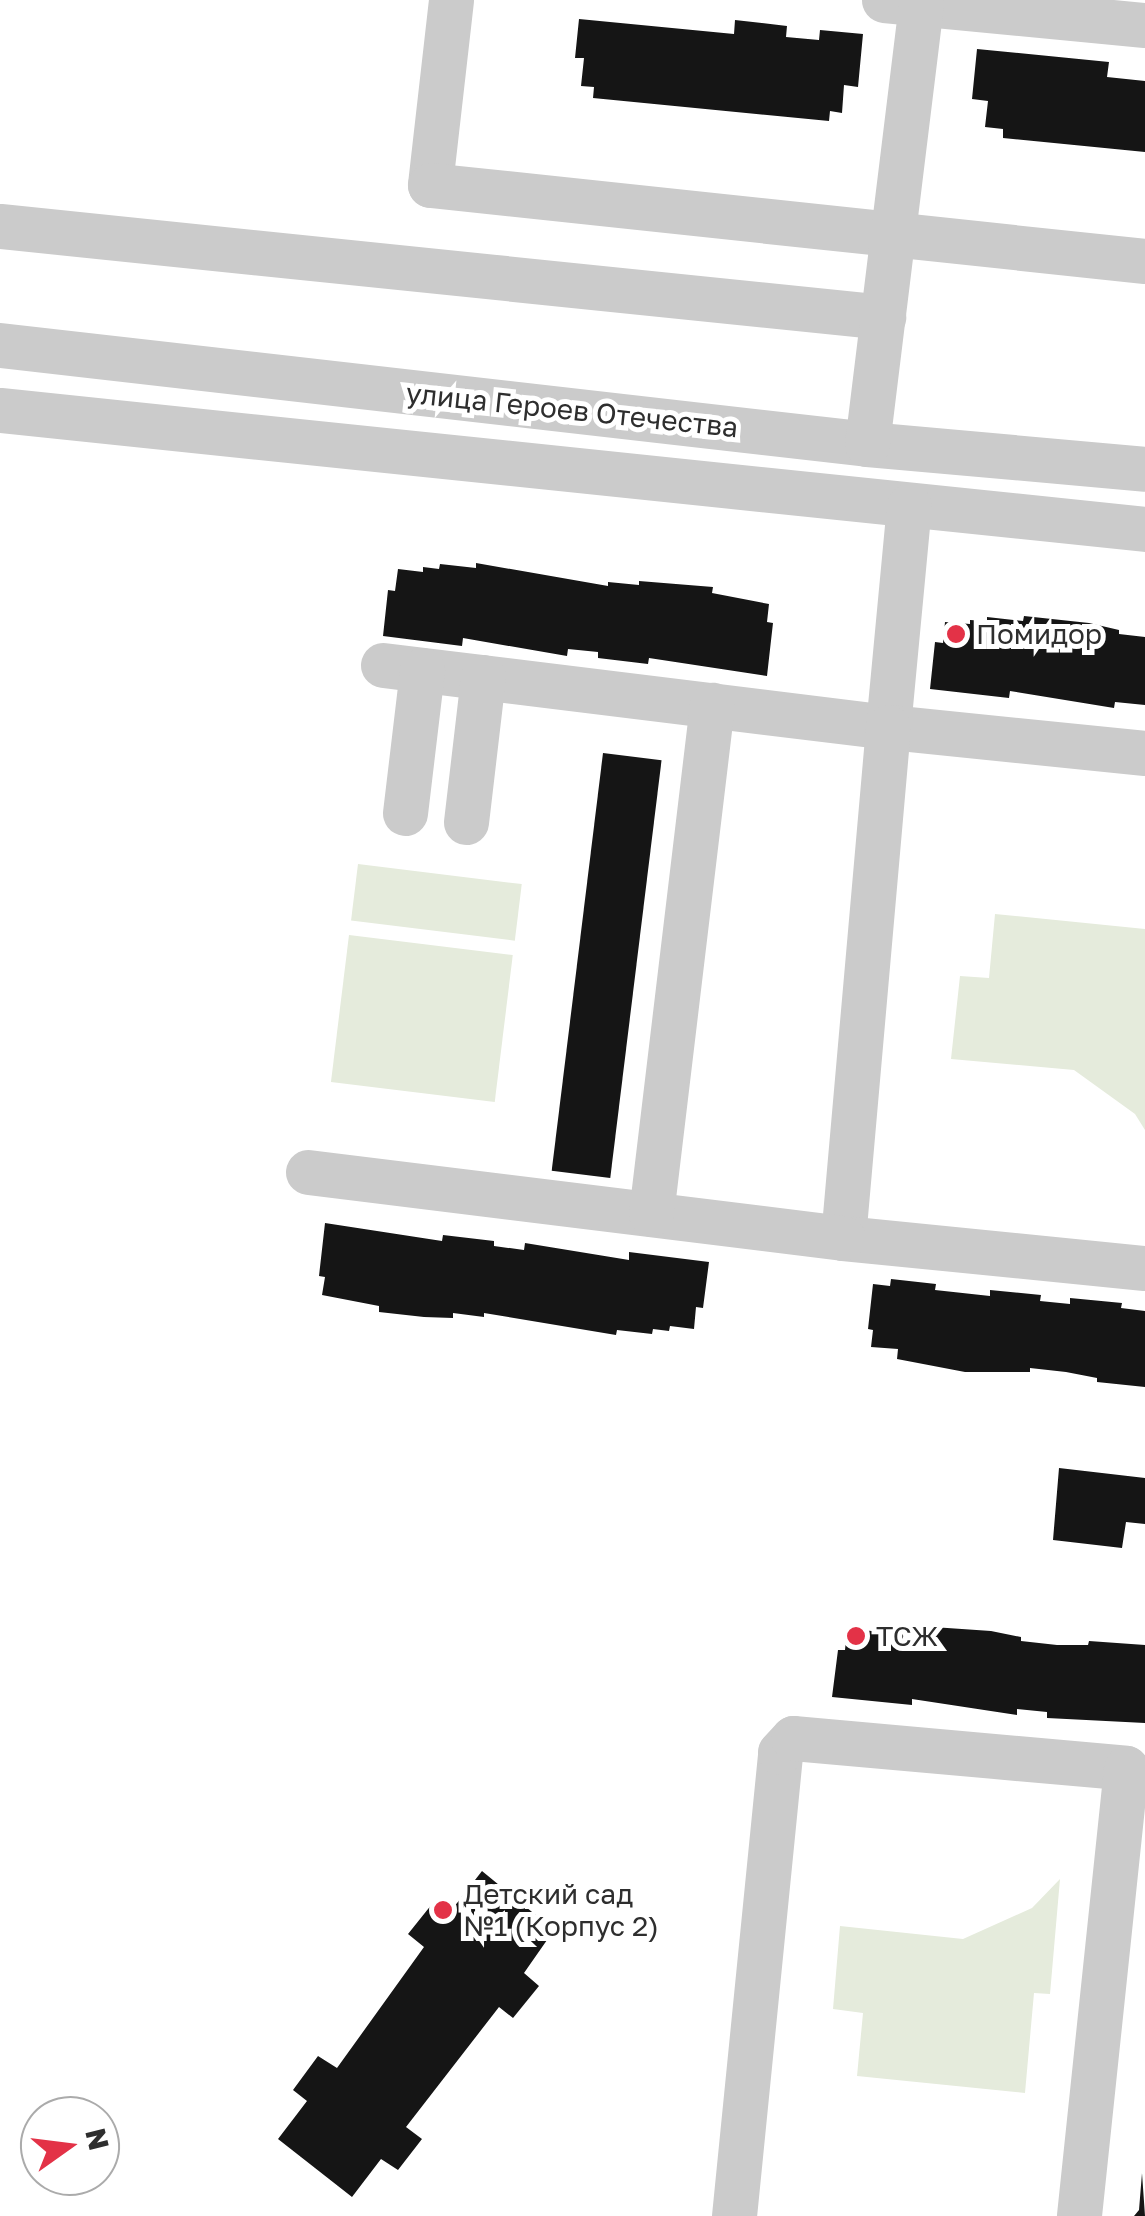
<!DOCTYPE html>
<meta charset="utf-8">
<style>
body{margin:0}
#map{position:relative;width:1145px;height:2216px;overflow:hidden;background:#fff;font-family:"Golos Text",sans-serif}
div>[style]{position:absolute}
.green>*{inset:0;background:#e5ebdc;transform-origin:0 0}
.building>*{inset:0;background:#151515;transform-origin:0 0}
.minor>*{height:45px;margin:-22.5px;padding:0 22.5px;transform-origin:22.5px;border-radius:22.5px;background:#cbcbcb}
.dots>*{width:28px;height:28px;translate:-50% -50%;box-sizing:border-box;border:5px solid #fff;border-radius:50%}
span{translate:-50% -50%;white-space:nowrap;text-align:center;line-height:1.15;-webkit-text-stroke:10px #fff;paint-order:stroke}
.street-label{font-size:28px;color:#2e2e2e}
.poi-label{font-size:28px;color:#2e2e2e}
.left{translate:0 -50%;text-align:left}
.north{position:absolute;left:20px;top:2096px;width:100px;height:100px;box-sizing:border-box;background:#fff;border:2px solid #ababab;border-radius:50%;rotate:76deg;font-size:28px;font-weight:700;line-height:40px;text-align:center;color:#2e2e2e}
.north::after{content:'';display:block;margin:auto;width:35px;height:45px;background:#e33247;clip-path:polygon(50% 0,100% 100%,50% 72%,0 100%)}
</style>
<div id="map">
<div class="green">
<i style="left:358px;top:864px;width:165px;height:57px;rotate:7deg"></i>
<i style="clip-path:polygon(995px 914px,1145px 929px,1145px 1130px,1135px 1114px,1074px 1070px,951px 1059px,960px 976px,989px 978px)"></i>
<i style="left:349px;top:935px;width:165px;height:148px;rotate:7deg"></i>
<i style="clip-path:polygon(1060px 1879px,1050px 1994px,1034px 1993px,1025px 2093px,857px 2076px,863px 2013px,833px 2009px,840px 1926px,963px 1939px,1032px 1908px)"></i>
</div>
<div class="building">
<i style="clip-path:polygon(579px 19px,734px 34px,735px 20px,787px 26px,786px 37px,819px 40px,820px 30px,863px 34px,858px 87px,844px 85px,842px 113px,830px 111px,829px 121px,593px 98px,594px 87px,581px 86px,584px 58px,575px 58px)"></i>
<i style="clip-path:polygon(977px 49px,1109px 62px,1107px 77px,1145px 81px,1145px 152px,1003px 138px,1003px 129px,985px 127px,988px 101px,972px 99px)"></i>
<i style="clip-path:polygon(476px 563px,608px 586px,608px 582px,639px 585px,639px 581px,713px 587px,712px 593px,769px 604px,767px 622px,773px 623px,767px 676px,649px 658px,648px 664px,598px 658px,598px 652px,568px 649px,567px 656px,463px 638px,462px 646px,383px 636px,388px 590px,395px 591px,398px 569px,423px 572px,423px 567px,439px 569px,440px 564px,476px 568px)"></i>
<i style="clip-path:polygon(1024px 616px,1089px 623px,1119px 630px,1119px 634px,1145px 637px,1145px 705px,1115px 702px,1114px 708px,1010px 691px,1009px 698px,930px 689px,935px 642px,943px 643px,945px 622px,970px 624px,970px 620px,987px 621px,987px 617px,1023px 621px)"></i>
<i style="left:603px;top:753px;width:59px;height:421px;rotate:7deg"></i>
<i style="clip-path:polygon(325px 1223px,442px 1241px,443px 1235px,494px 1241px,494px 1246px,524px 1250px,525px 1243px,629px 1260px,629px 1252px,709px 1262px,703px 1308px,696px 1307px,694px 1329px,670px 1326px,669px 1331px,653px 1329px,652px 1334px,617px 1330px,616px 1335px,484px 1313px,484px 1317px,453px 1313px,453px 1318px,424px 1317px,379px 1312px,379px 1306px,322px 1295px,325px 1277px,319px 1276px)"></i>
<i style="clip-path:polygon(891px 1279px,936px 1284px,935px 1290px,990px 1296px,990px 1290px,1041px 1295px,1040px 1301px,1070px 1304px,1070px 1298px,1122px 1303px,1121px 1308px,1145px 1311px,1145px 1387px,1097px 1382px,1097px 1378px,1066px 1372px,1030px 1368px,1030px 1372px,965px 1372px,897px 1359px,898px 1349px,871px 1347px,873px 1330px,868px 1329px,873px 1284px,890px 1286px)"></i>
<i style="clip-path:polygon(1059px 1468px,1145px 1478px,1145px 1524px,1126px 1522px,1122px 1548px,1053px 1540px)"></i>
<i style="clip-path:polygon(889px 1624px,991px 1631px,1021px 1637px,1021px 1641px,1057px 1645px,1088px 1645px,1089px 1641px,1145px 1645px,1145px 1723px,1047px 1718px,1047px 1712px,1017px 1709px,1017px 1715px,912px 1699px,912px 1705px,832px 1697px,838px 1650px,845px 1650px,847px 1629px,872px 1631px,873px 1627px,888px 1628px)"></i>
<i style="clip-path:polygon(482px 1871px,554px 1930px,524px 1973px,539px 1986px,513px 2018px,499px 2007px,406px 2127px,422px 2139px,398px 2170px,381px 2159px,352px 2197px,278px 2139px,307px 2101px,293px 2090px,318px 2056px,337px 2068px,424px 1947px,408px 1934px,436px 1899px,450px 1912px)"></i>
<i style="clip-path:polygon(1142px 2173px,1145px 2216px,1134px 2216px,1139px 2210px)"></i>
</div>
<div class="minor">
<i style="left:451px;top:0;width:186px;rotate:96.5deg"></i>
<i style="left:430px;top:185px;width:719px;rotate:6.07deg"></i>
<i style="left:884px;top:0;width:262px;rotate:5.5deg"></i>
<i style="left:0;top:226px;width:888px;rotate:5.88deg"></i>
<i style="left:0;top:345px;width:873px;rotate:6.51deg"></i>
<i style="left:867px;top:444px;width:279px;rotate:5.1deg"></i>
<i style="left:0;top:410px;width:1151px;rotate:5.93deg"></i>
<i style="left:867px;top:444px;width:443px;rotate:-83deg"></i>
<i style="left:383px;top:665px;width:509px;rotate:7deg"></i>
<i style="left:888px;top:727px;width:222px;rotate:-84.6deg"></i>
<i style="left:1145px;top:753px;width:258px;rotate:-174.2deg"></i>
<i style="left:888px;top:727px;width:513px;rotate:95.03deg"></i>
<i style="left:843px;top:1238px;width:303px;rotate:5.7deg"></i>
<i style="left:405px;top:813px;width:144px;rotate:-83.2deg"></i>
<i style="left:466px;top:822px;width:146px;rotate:-83.3deg"></i>
<i style="left:308px;top:1172px;width:539px;rotate:7.03deg"></i>
<i style="left:651px;top:1214px;width:513px;rotate:-83.17deg"></i>
<i style="left:734px;top:2216px;width:466px;rotate:-84.3deg"></i>
<i style="left:780px;top:1752px;width:19px;rotate:-47deg"></i>
<i style="left:793px;top:1738px;width:334px;rotate:5.1deg"></i>
<i style="left:1126px;top:1768px;width:450px;rotate:96deg"></i>
</div>
<div class="dots">
<i style="left:956px;top:634px;background:#e33247"></i>
<i style="left:856px;top:1636px;background:#e33247"></i>
<i style="left:443px;top:1910px;background:#e33247"></i>
</div>
<div class="street-label">
<span style="left:572px;top:410px;rotate:6deg">улица Героев Отечества</span>
</div>
<div class="poi-label">
<span class="left" style="left:976px;top:634px">Помидор</span>
<span class="left" style="left:876px;top:1636px">ТСЖ</span>
<span class="left" style="left:463px;top:1910px">Детский сад<br>№1 (Корпус 2)</span>
</div>
<div class="north">N</div>
</div>
